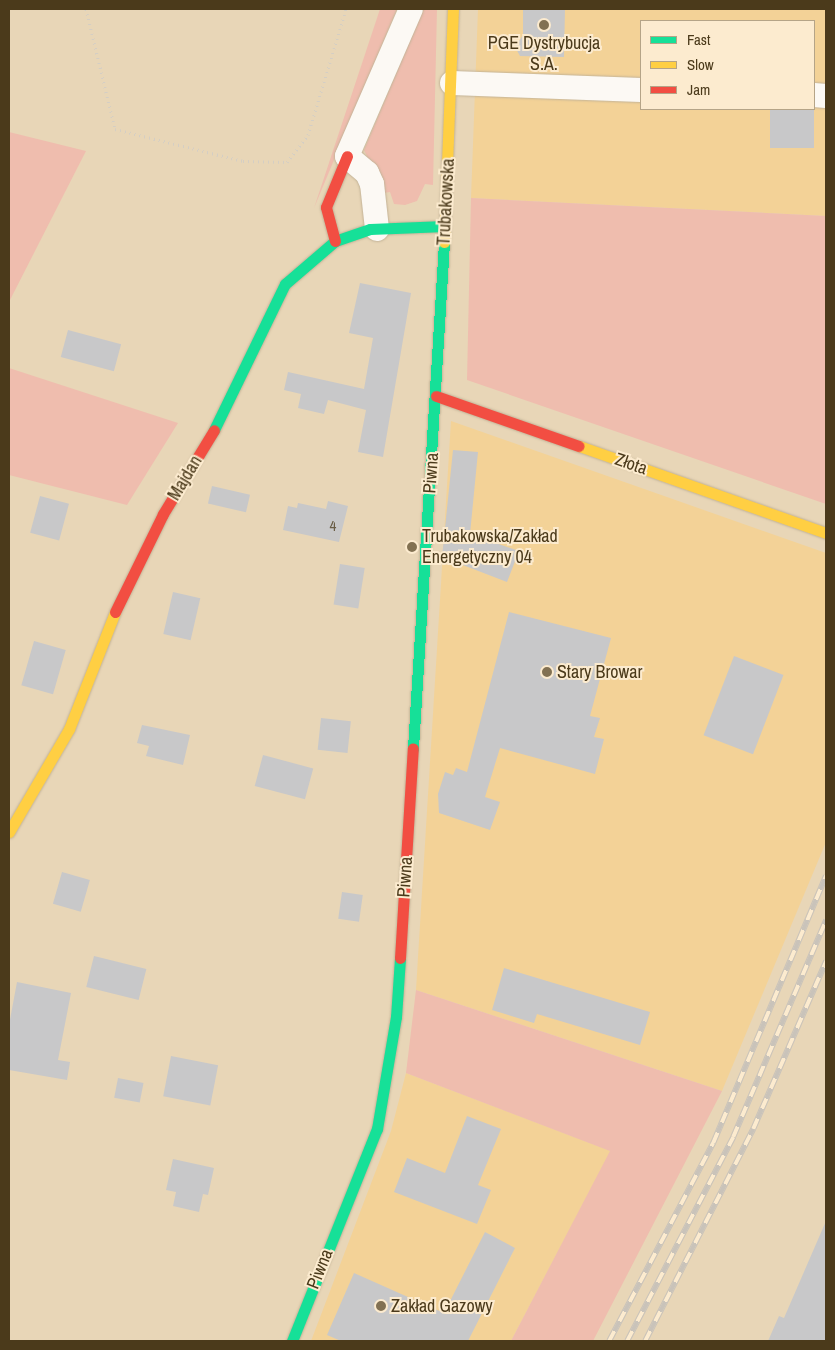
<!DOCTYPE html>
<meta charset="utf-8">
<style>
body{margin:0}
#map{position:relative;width:835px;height:1350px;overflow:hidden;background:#e8d6b7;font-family:"Archivo Narrow",sans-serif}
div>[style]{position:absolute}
.built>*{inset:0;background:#f3d297}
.green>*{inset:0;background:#efbdae}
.building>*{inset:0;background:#c8c8c9;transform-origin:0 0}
.path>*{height:3px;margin-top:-1.5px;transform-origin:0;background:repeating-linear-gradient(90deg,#d4cec4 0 1px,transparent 0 5px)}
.roads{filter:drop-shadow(0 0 1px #c3b397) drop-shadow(0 0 1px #c3b397)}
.street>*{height:24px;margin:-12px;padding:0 12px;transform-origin:12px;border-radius:12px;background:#fcf9f4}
.fast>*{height:11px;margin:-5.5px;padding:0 5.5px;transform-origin:5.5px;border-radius:5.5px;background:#16e098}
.slow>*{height:11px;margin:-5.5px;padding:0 5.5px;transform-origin:5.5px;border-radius:5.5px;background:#ffcf43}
.jam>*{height:11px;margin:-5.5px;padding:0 5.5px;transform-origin:5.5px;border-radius:5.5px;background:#f24e42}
.rail>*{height:5.5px;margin-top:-2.75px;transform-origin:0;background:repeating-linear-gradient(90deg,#fcebcf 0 11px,#c9c3ba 0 22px);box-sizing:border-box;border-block:1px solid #c9c3ba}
.dots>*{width:14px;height:14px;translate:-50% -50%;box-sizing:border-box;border:2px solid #fcebcf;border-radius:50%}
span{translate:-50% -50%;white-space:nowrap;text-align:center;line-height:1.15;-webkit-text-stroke:4px #fcebcf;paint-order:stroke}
.number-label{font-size:15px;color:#6a5e46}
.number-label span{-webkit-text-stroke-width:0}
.poi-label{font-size:18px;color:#4b3a1b}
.left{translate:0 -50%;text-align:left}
.street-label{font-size:18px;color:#4b3a1b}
.frame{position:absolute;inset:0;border:10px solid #4b3a1b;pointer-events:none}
.legend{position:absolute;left:640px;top:20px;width:175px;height:90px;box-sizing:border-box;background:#fcebcf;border:1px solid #b5a487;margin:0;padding:6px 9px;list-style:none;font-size:15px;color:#4b3a1b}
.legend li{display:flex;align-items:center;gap:10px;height:25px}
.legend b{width:25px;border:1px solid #b5a487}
</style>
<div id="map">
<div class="built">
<i style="clip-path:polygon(evenodd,478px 9px,826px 9px,826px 216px,471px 198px,478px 9px,641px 21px,814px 21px,814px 109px,641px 109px,641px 21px)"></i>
<i style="clip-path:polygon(451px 421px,826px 553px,826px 842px,722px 1091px,416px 990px)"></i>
<i style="clip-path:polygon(406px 1073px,611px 1151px,511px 1341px,311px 1341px,391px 1131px)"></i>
</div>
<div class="green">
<i style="clip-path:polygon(380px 9px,397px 9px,314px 208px)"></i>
<i style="clip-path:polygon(423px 9px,437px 9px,433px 185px,425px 184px,417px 201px,405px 205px,394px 204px,390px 192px,384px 193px,364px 150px)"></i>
<i style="clip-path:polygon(9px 132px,86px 151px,9px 302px)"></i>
<i style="clip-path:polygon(471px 198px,826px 216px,826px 504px,467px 380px)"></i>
<i style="clip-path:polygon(9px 368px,178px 423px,127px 505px,9px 475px)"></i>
<i style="clip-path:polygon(416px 990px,722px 1091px,593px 1341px,511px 1341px,610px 1151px,406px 1073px)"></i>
</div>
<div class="building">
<i style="clip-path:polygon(523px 9px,565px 9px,564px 57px,520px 56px,515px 47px,523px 35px)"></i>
<i style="left:770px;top:109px;width:44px;height:39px"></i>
<i style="clip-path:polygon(360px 283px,411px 293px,383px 457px,358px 452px,366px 410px,328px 400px,324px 414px,298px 408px,301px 394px,284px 390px,288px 372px,364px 389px,373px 338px,349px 333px)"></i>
<i style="left:68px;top:330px;width:55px;height:28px;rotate:15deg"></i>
<i style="clip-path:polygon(453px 450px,478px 452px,470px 534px,519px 551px,507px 582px,442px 557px)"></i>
<i style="left:212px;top:486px;width:39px;height:18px;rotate:13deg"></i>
<i style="left:40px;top:496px;width:30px;height:38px;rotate:15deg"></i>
<i style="clip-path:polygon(328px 501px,348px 506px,339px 542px,283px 530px,288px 506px,297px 508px,298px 503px,326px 509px)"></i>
<i style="left:340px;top:564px;width:25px;height:41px;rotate:9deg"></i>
<i style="left:173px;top:592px;width:28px;height:43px;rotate:13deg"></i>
<i style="clip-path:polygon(509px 612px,611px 638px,590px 716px,600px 718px,594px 737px,604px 739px,595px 774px,500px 748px,485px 797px,500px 802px,490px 830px,439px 813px,438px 794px,445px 772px,453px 775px,456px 768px,467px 772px)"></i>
<i style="left:34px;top:641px;width:33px;height:46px;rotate:16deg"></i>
<i style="left:734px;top:656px;width:53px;height:85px;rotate:21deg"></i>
<i style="left:321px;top:718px;width:30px;height:32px;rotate:6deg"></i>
<i style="clip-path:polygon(142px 725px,190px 735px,183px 765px,146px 756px,149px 746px,137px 743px)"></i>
<i style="left:263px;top:755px;width:52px;height:32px;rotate:15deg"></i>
<i style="left:62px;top:872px;width:29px;height:33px;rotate:16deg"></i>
<i style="left:342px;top:892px;width:21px;height:27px;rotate:8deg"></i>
<i style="left:94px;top:956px;width:54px;height:32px;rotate:14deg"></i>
<i style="clip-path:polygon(504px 968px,650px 1012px,640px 1045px,537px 1014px,534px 1023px,492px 1010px)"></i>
<i style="clip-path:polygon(17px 982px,71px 993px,58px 1060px,70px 1062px,67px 1080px,9px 1070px,9px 1025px)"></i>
<i style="left:171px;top:1056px;width:48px;height:41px;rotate:11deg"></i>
<i style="left:118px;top:1078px;width:26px;height:20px;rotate:11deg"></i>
<i style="clip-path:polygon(467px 1116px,501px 1129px,478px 1185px,491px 1190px,477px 1224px,394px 1192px,407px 1158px,445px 1173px)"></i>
<i style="clip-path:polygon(173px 1159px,214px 1168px,208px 1195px,203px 1194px,199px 1212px,173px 1206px,176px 1192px,166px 1190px)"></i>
<i style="clip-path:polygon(826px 1221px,826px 1341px,768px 1341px,779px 1316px,784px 1318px)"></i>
<i style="clip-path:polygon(485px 1232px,515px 1248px,468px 1341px,341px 1341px,327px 1335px,354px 1273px,444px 1313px)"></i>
</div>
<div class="path">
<i style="left:86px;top:9px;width:123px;rotate:76.4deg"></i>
<i style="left:115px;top:129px;width:132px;rotate:14deg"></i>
<i style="left:243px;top:161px;width:44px;rotate:1.3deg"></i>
<i style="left:287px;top:162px;width:34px;rotate:-52deg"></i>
<i style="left:308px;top:135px;width:132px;rotate:-73.2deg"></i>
</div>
<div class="roads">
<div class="street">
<i style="left:452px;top:83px;width:189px;rotate:2.1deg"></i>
<i style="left:814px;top:95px;width:12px;rotate:5deg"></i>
<i style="left:377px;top:229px;width:45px;rotate:-96.3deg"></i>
<i style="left:372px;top:184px;width:12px;rotate:-114deg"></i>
<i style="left:367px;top:173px;width:26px;rotate:-140deg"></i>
<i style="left:347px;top:156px;width:160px;rotate:-66.5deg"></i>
</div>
<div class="fast">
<i style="left:214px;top:430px;width:162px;rotate:-64.1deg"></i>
<i style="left:285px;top:284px;width:66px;rotate:-40.7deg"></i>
<i style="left:335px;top:241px;width:37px;rotate:-19deg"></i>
<i style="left:370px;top:229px;width:75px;rotate:-2.3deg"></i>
<i style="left:413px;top:748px;width:507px;rotate:-86.49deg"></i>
<i style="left:292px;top:1341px;width:228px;rotate:-68.2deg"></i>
<i style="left:377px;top:1129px;width:114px;rotate:-80.4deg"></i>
<i style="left:396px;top:1017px;width:59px;rotate:-86.1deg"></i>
</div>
<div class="slow">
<i style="left:444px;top:242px;width:233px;rotate:-87.8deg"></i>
<i style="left:579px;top:446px;width:262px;rotate:19.4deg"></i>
<i style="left:9px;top:832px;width:119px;rotate:-59.8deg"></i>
<i style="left:69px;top:729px;width:126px;rotate:-68.5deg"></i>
</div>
<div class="jam">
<i style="left:335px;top:241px;width:35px;rotate:-105deg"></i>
<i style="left:326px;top:207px;width:55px;rotate:-67.6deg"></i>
<i style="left:436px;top:396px;width:151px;rotate:19.3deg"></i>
<i style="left:115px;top:612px;width:109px;rotate:-63.9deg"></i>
<i style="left:163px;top:514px;width:98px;rotate:-58.7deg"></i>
<i style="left:400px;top:958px;width:210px;rotate:-86.5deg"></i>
</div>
</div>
<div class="rail">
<i style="left:609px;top:1341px;width:224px;rotate:-62.3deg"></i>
<i style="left:713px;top:1143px;width:290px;rotate:-67.1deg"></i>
<i style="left:627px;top:1341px;width:230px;rotate:-62.5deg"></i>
<i style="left:733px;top:1137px;width:236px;rotate:-66.8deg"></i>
<i style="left:645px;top:1341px;width:238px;rotate:-63deg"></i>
<i style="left:753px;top:1129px;width:183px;rotate:-66.5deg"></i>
</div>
<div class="dots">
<i style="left:544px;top:25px;background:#827152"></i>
<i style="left:412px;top:547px;background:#827152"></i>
<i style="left:547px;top:672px;background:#827152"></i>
<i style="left:381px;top:1306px;background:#827152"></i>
</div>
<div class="number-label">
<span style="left:333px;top:526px">4</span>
</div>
<div class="poi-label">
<span style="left:544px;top:54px">PGE Dystrybucja<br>S.A.</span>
<span class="left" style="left:422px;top:547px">Trubakowska/Zakład<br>Energetyczny 04</span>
<span class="left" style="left:557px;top:672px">Stary Browar</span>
<span class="left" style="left:391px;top:1306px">Zakład Gazowy</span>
</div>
<div class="street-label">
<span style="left:446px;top:202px;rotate:-87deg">Trubakowska</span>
<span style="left:631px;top:464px;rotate:19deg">Złota</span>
<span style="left:431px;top:473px;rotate:-86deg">Piwna</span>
<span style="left:185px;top:478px;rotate:-59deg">Majdan</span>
<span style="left:405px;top:877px;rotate:-86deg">Piwna</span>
<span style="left:320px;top:1269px;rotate:-68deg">Piwna</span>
</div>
<div class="frame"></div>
<ul class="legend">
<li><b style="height:6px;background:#16e098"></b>Fast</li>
<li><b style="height:6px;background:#ffcf43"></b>Slow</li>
<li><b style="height:6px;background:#f24e42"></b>Jam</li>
</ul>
</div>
